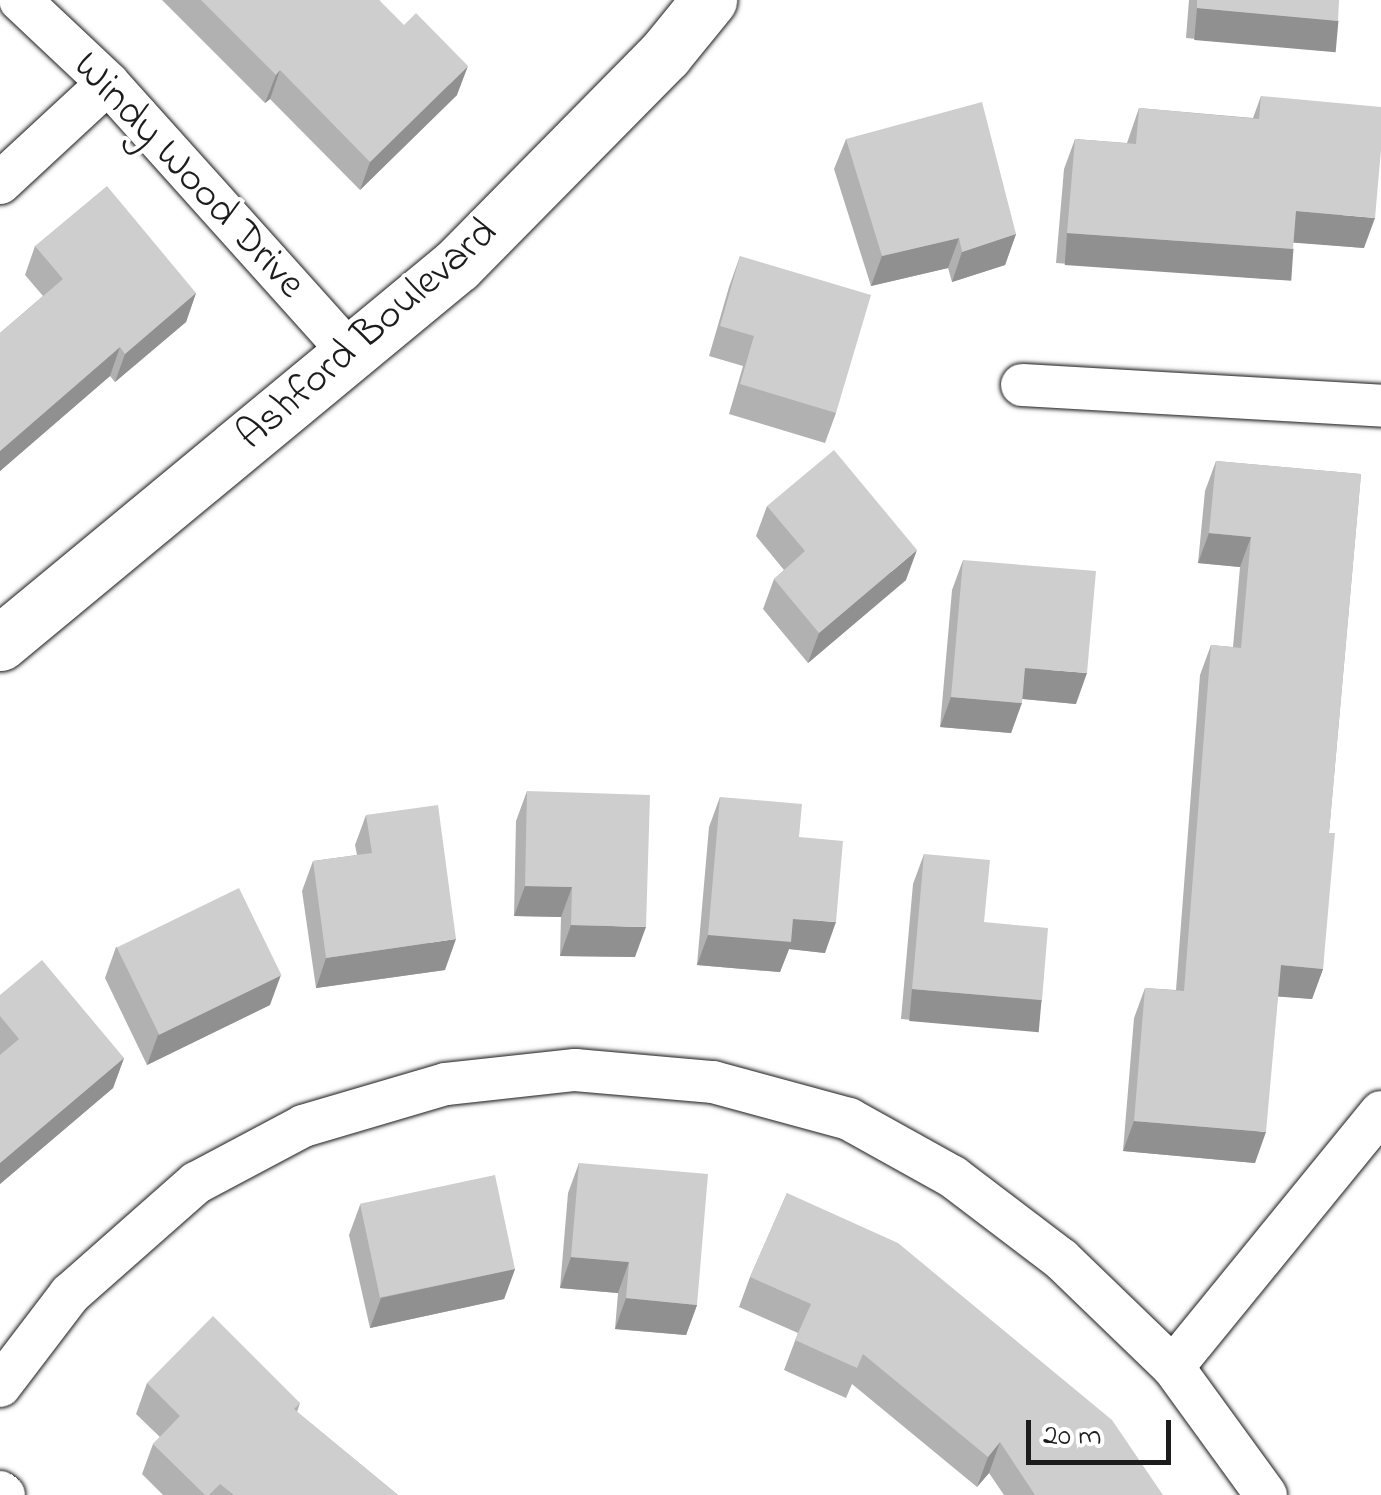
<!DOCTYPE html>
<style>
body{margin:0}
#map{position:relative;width:1381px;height:1495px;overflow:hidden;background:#fff;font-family:"Indie Flower",sans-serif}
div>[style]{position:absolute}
.roads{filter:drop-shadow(0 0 2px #1c1c1c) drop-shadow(0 0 2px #1c1c1c)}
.street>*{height:42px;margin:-21px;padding:0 21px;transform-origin:21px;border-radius:21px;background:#fff}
.secondary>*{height:55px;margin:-27.5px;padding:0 27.5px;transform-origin:27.5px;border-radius:27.5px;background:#fff}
.wall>*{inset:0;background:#b1b1b1}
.shaded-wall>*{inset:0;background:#909090;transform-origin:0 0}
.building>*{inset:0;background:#cecece;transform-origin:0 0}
span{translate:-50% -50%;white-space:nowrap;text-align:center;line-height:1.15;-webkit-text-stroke:8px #fff;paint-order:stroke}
.street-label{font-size:42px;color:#1c1c1c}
.scale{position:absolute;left:1026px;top:1420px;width:145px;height:45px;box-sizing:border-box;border:5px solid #1c1c1c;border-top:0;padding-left:12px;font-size:30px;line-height:35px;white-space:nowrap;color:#1c1c1c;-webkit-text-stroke:8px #fff;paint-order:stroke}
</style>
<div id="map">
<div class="roads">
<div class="street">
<i style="left:20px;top:0;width:121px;rotate:43.3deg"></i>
<i style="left:108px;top:83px;width:365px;rotate:48.1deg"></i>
<i style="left:0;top:183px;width:147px;rotate:-42.8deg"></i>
<i style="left:1022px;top:385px;width:360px;rotate:3.3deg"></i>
<i style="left:1173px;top:1367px;width:329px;rotate:-50.8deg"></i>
<i style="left:0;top:1386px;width:116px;rotate:-52.7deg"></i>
<i style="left:70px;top:1294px;width:168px;rotate:-41.4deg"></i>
<i style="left:196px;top:1183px;width:121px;rotate:-28deg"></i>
<i style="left:303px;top:1126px;width:149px;rotate:-16.4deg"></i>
<i style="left:446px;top:1084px;width:130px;rotate:-6.2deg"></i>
<i style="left:575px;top:1070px;width:139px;rotate:5deg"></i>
<i style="left:713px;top:1082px;width:141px;rotate:15.2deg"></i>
<i style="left:849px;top:1119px;width:119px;rotate:29.1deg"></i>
<i style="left:953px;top:1177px;width:136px;rotate:37.2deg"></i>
<i style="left:1061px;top:1259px;width:156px;rotate:44deg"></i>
<i style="left:1173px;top:1367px;width:158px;rotate:54deg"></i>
<i style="left:0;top:1492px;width:5px;rotate:37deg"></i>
</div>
<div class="secondary">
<i style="left:0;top:643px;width:593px;rotate:-39.6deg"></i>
<i style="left:457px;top:265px;width:296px;rotate:-45.4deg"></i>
<i style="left:665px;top:54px;width:70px;rotate:-50.8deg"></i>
</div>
</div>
<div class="wall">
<i style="clip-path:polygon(162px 0,379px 0,457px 95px,360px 190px,270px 99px,265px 103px)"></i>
<i style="clip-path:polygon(1189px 0,1339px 0,1327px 51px,1186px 38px)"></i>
<i style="clip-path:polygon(1261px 96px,1364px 248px,1293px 242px,1293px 249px,1282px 280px,1056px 263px,1064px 169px,1075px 139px,1127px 143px,1139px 108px,1253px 118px)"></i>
<i style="clip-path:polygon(846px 139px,1016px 234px,1005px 265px,952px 282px,948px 268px,871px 286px,834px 169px)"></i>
<i style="clip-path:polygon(35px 246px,196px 293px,186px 322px,115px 382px,110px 376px,0 471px,0 333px,43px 296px,25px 275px)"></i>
<i style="clip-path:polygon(740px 256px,836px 413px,825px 443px,729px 414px,743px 366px,709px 356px,729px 287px)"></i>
<i style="clip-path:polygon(1216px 461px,1361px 474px,1329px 833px,1323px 969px,1312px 999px,1278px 996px,1255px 1163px,1123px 1151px,1134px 1018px,1145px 988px,1176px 990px,1200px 675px,1211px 645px,1233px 647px,1240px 567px,1198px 563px,1205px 491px)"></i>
<i style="clip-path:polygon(767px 506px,906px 580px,808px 663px,763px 609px,774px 579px,784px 570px,756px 536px)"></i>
<i style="clip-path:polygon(963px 560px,1076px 704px,1022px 699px,1011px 733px,940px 727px,952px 590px)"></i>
<i style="clip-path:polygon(527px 791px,635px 957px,560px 956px,561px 917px,514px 916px,516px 821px)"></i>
<i style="clip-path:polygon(720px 797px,799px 837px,825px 953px,789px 949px,780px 972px,697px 965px,709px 827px)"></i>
<i style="clip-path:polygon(366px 815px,445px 970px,316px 988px,302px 891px,313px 861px,357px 855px,355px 845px)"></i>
<i style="clip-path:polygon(924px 854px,984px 922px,1042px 1000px,1031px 1030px,901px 1019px,913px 884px)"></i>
<i style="clip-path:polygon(116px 947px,270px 1005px,147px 1065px,105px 978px)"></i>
<i style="clip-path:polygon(0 995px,124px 1058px,113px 1088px,0 1184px)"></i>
<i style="clip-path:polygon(579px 1163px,697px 1305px,686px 1335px,615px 1329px,618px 1293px,560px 1288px,568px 1193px)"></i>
<i style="clip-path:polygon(787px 1193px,1163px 1495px,1004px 1495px,989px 1473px,977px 1487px,852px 1384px,846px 1398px,784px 1370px,798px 1333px,739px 1307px,750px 1277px)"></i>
<i style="clip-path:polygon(360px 1205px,515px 1269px,504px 1299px,370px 1328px,349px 1235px)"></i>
<i style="clip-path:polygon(147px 1383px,300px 1403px,297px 1412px,398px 1495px,163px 1495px,142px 1474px,153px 1444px,160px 1437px,136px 1414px)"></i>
</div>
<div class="shaded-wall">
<i style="left:1197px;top:8px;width:142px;height:32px;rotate:5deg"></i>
<i style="clip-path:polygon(468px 66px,457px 95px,360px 190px,370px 162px)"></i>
<i style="clip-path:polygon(280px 70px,270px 99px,265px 103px,276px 75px)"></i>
<i style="clip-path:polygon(1296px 211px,1375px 218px,1364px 248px,1285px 242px)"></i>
<i style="left:1067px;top:233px;width:227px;height:32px;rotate:4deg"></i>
<i style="clip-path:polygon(1016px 234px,1005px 265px,952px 282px,962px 252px)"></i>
<i style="clip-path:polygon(959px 238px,948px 268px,871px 286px,882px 256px)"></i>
<i style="clip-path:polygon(196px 293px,186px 322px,115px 382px,125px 354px)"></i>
<i style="clip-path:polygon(120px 347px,110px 376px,0 471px,0 451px)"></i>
<i style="clip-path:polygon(1209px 533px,1251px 537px,1240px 567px,1198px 563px)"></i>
<i style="clip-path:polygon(917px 550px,906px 580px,808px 663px,819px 633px)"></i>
<i style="clip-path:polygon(1025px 668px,1087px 673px,1076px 704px,1014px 698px)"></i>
<i style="clip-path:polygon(951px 697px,1022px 703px,1011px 733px,940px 727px)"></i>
<i style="clip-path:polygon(525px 886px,572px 887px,561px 917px,514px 916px)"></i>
<i style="clip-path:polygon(793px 919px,836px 922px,825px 953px,789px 949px,780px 972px,697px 965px,708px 935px)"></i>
<i style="clip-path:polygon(571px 925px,646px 927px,635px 957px,560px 956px)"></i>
<i style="clip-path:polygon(456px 939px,445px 970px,316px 988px,326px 958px)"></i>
<i style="clip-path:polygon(1281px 965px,1323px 969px,1312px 999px,1270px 996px)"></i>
<i style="clip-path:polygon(281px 975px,270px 1005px,147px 1065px,158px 1035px)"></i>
<i style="left:912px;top:989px;width:130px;height:32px;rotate:5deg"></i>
<i style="clip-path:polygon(124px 1058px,113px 1088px,0 1184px,0 1163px)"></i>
<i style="clip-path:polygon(1134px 1121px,1266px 1132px,1255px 1163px,1123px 1151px)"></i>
<i style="clip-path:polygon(571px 1257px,629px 1262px,618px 1293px,560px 1288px)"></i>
<i style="clip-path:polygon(515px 1269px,504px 1299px,370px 1328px,381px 1298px)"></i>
<i style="clip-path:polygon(626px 1298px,697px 1305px,686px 1335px,615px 1329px)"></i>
<i style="clip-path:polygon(1000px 1442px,989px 1473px,977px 1487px,988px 1457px)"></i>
</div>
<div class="building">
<i style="clip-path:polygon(201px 0,379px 0,404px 25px,416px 13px,468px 66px,370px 162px,280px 70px,276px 75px)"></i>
<i style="clip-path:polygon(1197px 0,1339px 0,1338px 21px,1197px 8px)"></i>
<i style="clip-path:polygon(1261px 96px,1381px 107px,1381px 150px,1375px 218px,1296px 211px,1293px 249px,1067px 233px,1075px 139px,1136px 144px,1139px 108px,1259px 119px)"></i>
<i style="clip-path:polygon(982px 102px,1016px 234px,962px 252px,959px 238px,882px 256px,846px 139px)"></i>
<i style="clip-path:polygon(107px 186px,196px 293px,125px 354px,120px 347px,0 451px,0 333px,63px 279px,35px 246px)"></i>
<i style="clip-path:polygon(740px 256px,871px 295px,836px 413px,740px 384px,754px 336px,720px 326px)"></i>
<i style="clip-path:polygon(834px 450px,917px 550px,819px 633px,774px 579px,805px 551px,767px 506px)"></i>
<i style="clip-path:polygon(1216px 461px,1361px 474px,1329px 833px,1335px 833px,1323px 969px,1281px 965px,1266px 1132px,1134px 1121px,1145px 988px,1184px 991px,1211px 645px,1241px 648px,1251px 537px,1209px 533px)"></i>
<i style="clip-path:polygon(963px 560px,1096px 571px,1087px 673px,1025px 668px,1022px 703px,951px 697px)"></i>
<i style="clip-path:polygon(527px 791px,650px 795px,646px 927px,571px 925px,572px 887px,525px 886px)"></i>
<i style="clip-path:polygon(720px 797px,802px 804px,799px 837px,843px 841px,836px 922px,793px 919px,791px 942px,708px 935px)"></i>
<i style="clip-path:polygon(438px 805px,456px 939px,326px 958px,313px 861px,372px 853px,366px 815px)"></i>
<i style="clip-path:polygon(924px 854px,990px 860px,984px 922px,1048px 928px,1042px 1000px,912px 989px)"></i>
<i style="left:239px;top:888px;width:97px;height:136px;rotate:64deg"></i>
<i style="clip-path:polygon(42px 960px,124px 1058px,0 1163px,0 1055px,19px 1039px,0 1016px,0 995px)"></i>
<i style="clip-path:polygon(579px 1163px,708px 1174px,697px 1305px,626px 1298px,629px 1262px,571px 1257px)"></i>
<i style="left:495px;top:1175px;width:96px;height:138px;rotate:78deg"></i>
<i style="clip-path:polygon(787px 1193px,898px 1243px,1112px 1420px,1163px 1495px,1035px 1495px,1000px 1442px,988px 1457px,863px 1354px,857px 1368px,795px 1340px,811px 1304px,750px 1277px)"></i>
<i style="clip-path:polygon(213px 1316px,300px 1403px,294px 1409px,398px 1495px,234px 1495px,220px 1484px,209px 1495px,205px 1495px,153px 1444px,180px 1416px,147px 1383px)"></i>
</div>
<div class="street-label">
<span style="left:188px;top:176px;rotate:47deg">Windy Wood Drive</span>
<span style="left:368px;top:335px;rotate:-41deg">Ashford Boulevard</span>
</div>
<div class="scale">20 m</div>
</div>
